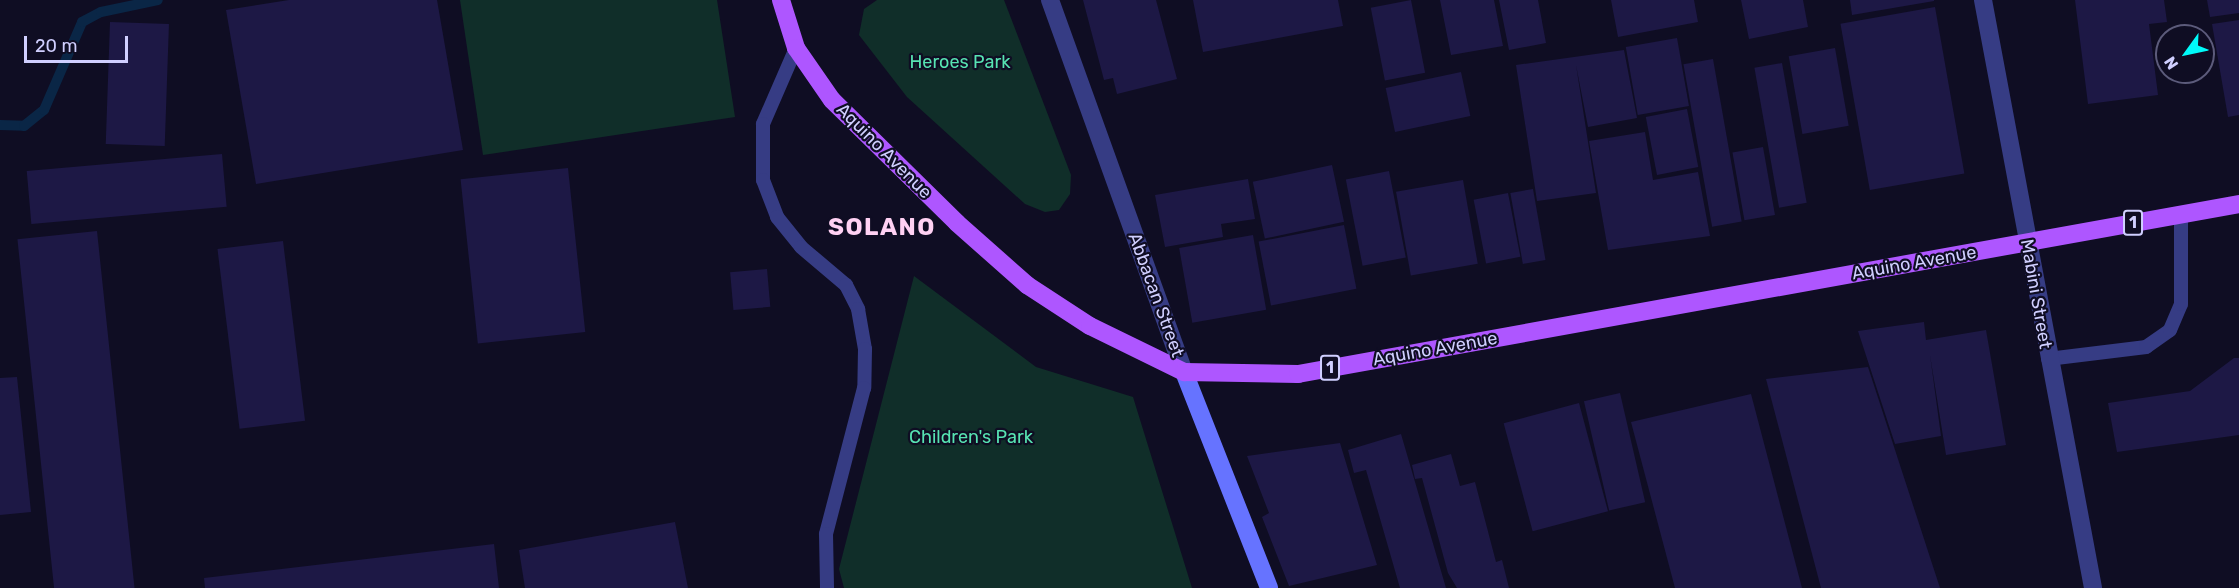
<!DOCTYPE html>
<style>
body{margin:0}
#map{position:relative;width:2239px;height:588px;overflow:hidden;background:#0f0d23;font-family:Rubik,sans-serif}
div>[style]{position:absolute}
.green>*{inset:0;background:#102e29}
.stream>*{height:10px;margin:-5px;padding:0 5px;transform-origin:5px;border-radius:5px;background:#0a2646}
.building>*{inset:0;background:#1d1845;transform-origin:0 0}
.lane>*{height:14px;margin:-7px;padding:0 7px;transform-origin:7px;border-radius:7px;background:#363c84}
.street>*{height:18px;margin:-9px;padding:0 9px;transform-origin:9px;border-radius:9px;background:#363c84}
.secondary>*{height:18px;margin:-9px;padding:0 9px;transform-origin:9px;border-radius:9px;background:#6673ff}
.primary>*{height:18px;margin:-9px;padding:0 9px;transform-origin:9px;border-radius:9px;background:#ae56ff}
span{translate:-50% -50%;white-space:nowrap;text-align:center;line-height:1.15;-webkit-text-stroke:4.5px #0f0d23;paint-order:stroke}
.shield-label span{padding:2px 4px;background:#0f0d23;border:2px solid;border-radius:4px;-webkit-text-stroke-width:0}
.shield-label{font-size:16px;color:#d0cfff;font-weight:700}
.park-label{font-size:18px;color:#57e3b2}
.street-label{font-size:18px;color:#d0cfff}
.district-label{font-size:24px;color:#ffd1f3;font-weight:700;letter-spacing:1.5px}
.north{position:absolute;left:2155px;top:24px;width:60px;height:60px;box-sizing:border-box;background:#0f0d23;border:2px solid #5c5b7b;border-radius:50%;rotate:237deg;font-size:16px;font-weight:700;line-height:24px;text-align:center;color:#d0cfff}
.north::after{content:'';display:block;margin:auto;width:21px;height:27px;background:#00faf9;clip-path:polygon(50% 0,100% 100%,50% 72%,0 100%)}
.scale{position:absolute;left:24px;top:36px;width:104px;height:27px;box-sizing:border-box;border:3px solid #d0cfff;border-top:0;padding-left:8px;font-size:18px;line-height:21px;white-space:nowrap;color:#d0cfff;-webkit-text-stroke:4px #0f0d23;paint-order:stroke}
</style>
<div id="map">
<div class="green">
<i style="clip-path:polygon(460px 0,717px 0,735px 117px,483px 155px)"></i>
<i style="clip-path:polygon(877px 0,1004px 0,1071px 175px,1070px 194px,1059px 210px,1045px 212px,1025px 204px,907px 97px,859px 35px,864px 9px)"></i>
<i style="clip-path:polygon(914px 276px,1036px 367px,1133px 397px,1192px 588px,844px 588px,839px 569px)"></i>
</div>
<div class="stream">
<i style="left:0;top:125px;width:24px;rotate:2deg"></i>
<i style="left:24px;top:126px;width:26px;rotate:-39deg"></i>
<i style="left:44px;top:110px;width:96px;rotate:-66.6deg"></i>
<i style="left:82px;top:22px;width:21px;rotate:-28deg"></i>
<i style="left:101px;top:12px;width:58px;rotate:-11.9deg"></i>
</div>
<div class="building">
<i style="clip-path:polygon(289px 0,437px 0,463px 150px,256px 184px,226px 10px)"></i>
<i style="clip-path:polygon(1083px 0,1156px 0,1177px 79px,1117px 94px,1113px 78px,1104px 80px)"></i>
<i style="clip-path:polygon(1193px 0,1338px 0,1343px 26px,1203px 52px)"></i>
<i style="left:1411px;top:0;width:74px;height:41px;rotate:79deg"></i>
<i style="clip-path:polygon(1440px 0,1494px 0,1503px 46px,1451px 55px)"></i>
<i style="clip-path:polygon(1499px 0,1538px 0,1546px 43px,1509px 50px)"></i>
<i style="clip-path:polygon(1611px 0,1694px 0,1698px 22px,1618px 37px)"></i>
<i style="clip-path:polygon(1741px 0,1803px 0,1808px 27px,1749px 39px)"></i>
<i style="clip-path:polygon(1850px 0,1934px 0,1934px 1px,1852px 15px)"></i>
<i style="clip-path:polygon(2075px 0,2164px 0,2167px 22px,2149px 24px,2158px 95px,2088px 104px)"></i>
<i style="clip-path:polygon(2207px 0,2239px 0,2239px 13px,2210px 17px)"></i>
<i style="left:1935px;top:7px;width:169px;height:96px;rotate:80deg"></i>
<i style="clip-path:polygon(2239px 20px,2239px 115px,2228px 117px,2212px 24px)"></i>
<i style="left:110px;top:22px;width:59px;height:122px;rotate:2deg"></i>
<i style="left:1677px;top:38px;width:69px;height:52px;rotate:80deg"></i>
<i style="left:1835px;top:48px;width:79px;height:47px;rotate:80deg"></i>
<i style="clip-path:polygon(1624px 50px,1637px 118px,1588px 127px,1576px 65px,1596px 193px,1537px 201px,1516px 65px)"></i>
<i style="left:1713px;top:59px;width:165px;height:30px;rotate:80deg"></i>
<i style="left:1782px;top:63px;width:142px;height:28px;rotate:80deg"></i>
<i style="left:1461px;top:72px;width:45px;height:77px;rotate:78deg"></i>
<i style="left:1687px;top:109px;width:59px;height:42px;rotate:79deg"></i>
<i style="clip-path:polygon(1645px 132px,1653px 180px,1698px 172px,1710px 236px,1608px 250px,1589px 141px)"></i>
<i style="left:1763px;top:147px;width:69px;height:31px;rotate:80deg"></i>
<i style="left:222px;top:154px;width:53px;height:196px;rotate:85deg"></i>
<i style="left:1332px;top:165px;width:58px;height:81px;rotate:78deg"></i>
<i style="left:568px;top:168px;width:165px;height:108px;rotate:84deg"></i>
<i style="left:1389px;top:171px;width:88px;height:44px;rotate:79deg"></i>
<i style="clip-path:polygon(1248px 179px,1255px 219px,1221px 224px,1223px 237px,1165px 247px,1155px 195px)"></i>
<i style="left:1463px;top:180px;width:85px;height:68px;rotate:80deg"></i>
<i style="left:1533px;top:189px;width:72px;height:23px;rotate:80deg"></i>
<i style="left:1508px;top:193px;width:65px;height:35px;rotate:79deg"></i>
<i style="left:1344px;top:225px;width:65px;height:87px;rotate:79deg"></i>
<i style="left:97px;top:231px;width:359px;height:80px;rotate:84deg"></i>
<i style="left:1253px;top:235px;width:76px;height:75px;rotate:80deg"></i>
<i style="left:283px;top:241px;width:181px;height:66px;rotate:83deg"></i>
<i style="left:767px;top:269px;width:38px;height:37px;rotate:85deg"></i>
<i style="clip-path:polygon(1924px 322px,1926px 340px,1986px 330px,2006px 445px,1946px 455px,1930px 355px,1941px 436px,1895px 444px,1858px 331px)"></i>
<i style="clip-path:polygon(2234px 358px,2239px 358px,2239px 435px,2117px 452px,2108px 403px,2190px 391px)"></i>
<i style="clip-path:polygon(1868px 367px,1940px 588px,1821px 588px,1766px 379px)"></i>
<i style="clip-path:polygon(17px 377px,31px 512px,0 515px,0 378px)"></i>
<i style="left:1620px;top:393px;width:112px;height:37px;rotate:77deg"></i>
<i style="clip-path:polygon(1751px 394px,1802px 588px,1675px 588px,1631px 422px)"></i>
<i style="left:1579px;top:403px;width:112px;height:78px;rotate:75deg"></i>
<i style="clip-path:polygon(1401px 434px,1446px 588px,1400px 588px,1366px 470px,1354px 473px,1348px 450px)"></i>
<i style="clip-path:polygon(1340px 443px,1377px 565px,1289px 586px,1262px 517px,1269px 513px,1247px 456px)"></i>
<i style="clip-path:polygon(1451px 454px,1460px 486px,1475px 482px,1496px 562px,1502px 560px,1509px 588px,1457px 588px,1448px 573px,1422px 478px,1415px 479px,1412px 465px)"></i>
<i style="clip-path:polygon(675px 522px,688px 588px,525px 588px,519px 550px)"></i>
<i style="clip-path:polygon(494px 544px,499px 588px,205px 588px,204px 578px)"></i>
</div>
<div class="lane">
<i style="left:796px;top:48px;width:83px;rotate:113.5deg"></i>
<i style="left:763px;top:124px;width:56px;rotate:90deg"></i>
<i style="left:763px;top:180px;width:40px;rotate:69deg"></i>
<i style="left:777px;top:217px;width:38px;rotate:51deg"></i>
<i style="left:801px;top:247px;width:59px;rotate:40.2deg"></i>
<i style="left:846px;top:285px;width:27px;rotate:63deg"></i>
<i style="left:858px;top:309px;width:41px;rotate:80.1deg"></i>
<i style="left:865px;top:349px;width:39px;rotate:91deg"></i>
<i style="left:864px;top:388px;width:151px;rotate:104.6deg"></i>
<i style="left:826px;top:534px;width:54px;rotate:88.9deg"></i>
<i style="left:2048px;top:359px;width:99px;rotate:-7deg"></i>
<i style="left:2146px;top:347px;width:29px;rotate:-35deg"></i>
<i style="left:2170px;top:330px;width:28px;rotate:-67deg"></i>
<i style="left:2181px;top:304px;width:89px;rotate:-90deg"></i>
</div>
<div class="street">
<i style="left:1050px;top:0;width:395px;rotate:70.2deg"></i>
<i style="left:1983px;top:0;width:598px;rotate:79.4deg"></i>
</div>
<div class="secondary">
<i style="left:1184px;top:372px;width:232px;rotate:68.5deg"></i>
</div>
<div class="primary">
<i style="left:781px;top:0;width:50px;rotate:72.6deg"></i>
<i style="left:796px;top:48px;width:63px;rotate:55.3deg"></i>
<i style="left:832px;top:100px;width:175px;rotate:44.5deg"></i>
<i style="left:957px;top:223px;width:94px;rotate:41.5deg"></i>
<i style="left:1027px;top:285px;width:75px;rotate:33.1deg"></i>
<i style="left:1090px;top:326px;width:105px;rotate:26.1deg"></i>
<i style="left:1184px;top:372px;width:114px;rotate:1deg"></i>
<i style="left:1298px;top:374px;width:956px;rotate:-10.24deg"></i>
</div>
<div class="shield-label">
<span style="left:2133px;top:223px">1</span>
<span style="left:1330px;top:368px">1</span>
</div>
<div class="park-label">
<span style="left:960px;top:62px">Heroes Park</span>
<span style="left:971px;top:437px">Children's Park</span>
</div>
<div class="street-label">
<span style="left:884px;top:151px;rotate:45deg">Aquino Avenue</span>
<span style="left:1914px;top:263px;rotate:-10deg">Aquino Avenue</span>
<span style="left:2036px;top:294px;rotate:80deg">Mabini Street</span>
<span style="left:1156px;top:295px;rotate:70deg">Abbacan Street</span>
<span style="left:1435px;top:349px;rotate:-10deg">Aquino Avenue</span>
</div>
<div class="district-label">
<span style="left:882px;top:228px">SOLANO</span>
</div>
<div class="north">N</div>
<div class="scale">20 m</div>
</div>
